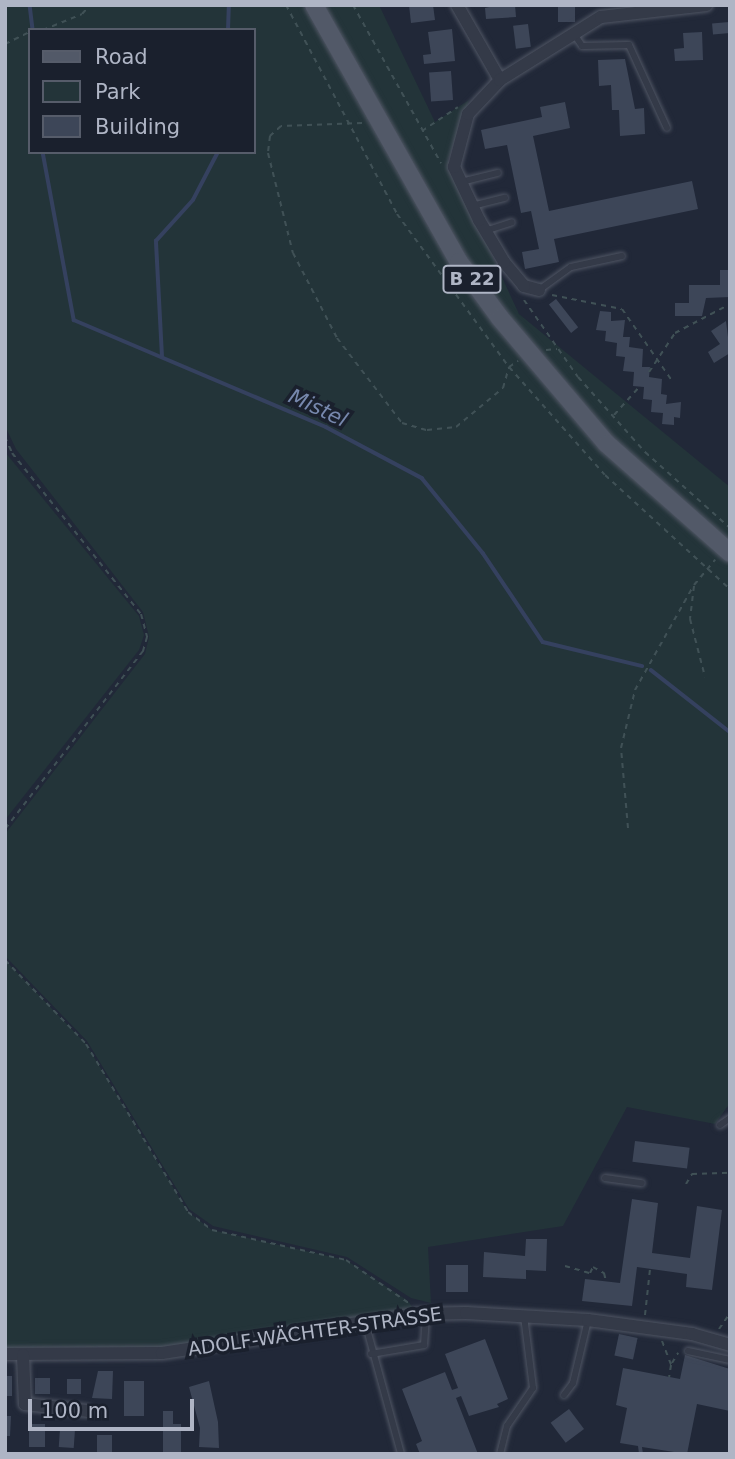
<!DOCTYPE html>
<meta charset="utf-8">
<style>
body{margin:0}
#map{position:relative;width:735px;height:1459px;overflow:hidden;background:#212838;font-family:"DejaVu Sans",sans-serif}
div>[style]{position:absolute}
.green>*{inset:0;background:#233439}
.stream>*{height:3.5px;margin:-1.75px;padding:0 1.75px;transform-origin:1.75px;border-radius:1.75px;background:#35415f}
.building>*{inset:0;background:#3d4658;transform-origin:0 0}
.path>*{height:2px;margin-top:-1px;transform-origin:0;background:repeating-linear-gradient(90deg,#405156 0 5px,transparent 0 10px)}
.roads{filter:drop-shadow(0 0 2px #4f5563) drop-shadow(0 0 2px #4f5563)}
.service>*{height:6px;margin:-3px;padding:0 3px;transform-origin:3px;border-radius:3px;background:#343a48}
.minor>*{height:12px;margin:-6px;padding:0 6px;transform-origin:6px;border-radius:6px;background:#343a48}
.primary>*{height:18px;margin:-9px;padding:0 9px;transform-origin:9px;border-radius:9px;background:#525968}
span{translate:-50% -50%;white-space:nowrap;text-align:center;line-height:1.15;-webkit-text-stroke:7px #1a202d;paint-order:stroke}
.shield-label span{padding:2px 5px;background:#1a202d;border:2px solid;border-radius:5px;-webkit-text-stroke-width:0}
.shield-label{font-size:18px;color:#afb5c5;font-weight:700}
.street-label{font-size:19px;color:#afb5c5}
.water-label{font-size:21px;color:#7788ad;font-style:italic}
.frame{position:absolute;inset:0;border:7px solid #afb5c5;pointer-events:none}
.legend{position:absolute;left:28px;top:28px;width:228px;height:126px;box-sizing:border-box;background:#1a202d;border:2px solid #565c6a;margin:0;padding:9px 12px;list-style:none;font-size:21px;color:#afb5c5}
.legend li{display:flex;align-items:center;gap:14px;height:35px}
.legend b{width:35px;border:2px solid #565c6a}
.scale{position:absolute;left:28px;top:1399px;width:166px;height:32px;box-sizing:border-box;border:4px solid #afb5c5;border-top:0;padding-left:9px;font-size:21px;line-height:24px;white-space:nowrap;color:#afb5c5;-webkit-text-stroke:5px #1a202d;paint-order:stroke}
</style>
<div id="map">
<div class="green">
<i style="clip-path:polygon(evenodd,5px 5px,303px 5px,306px 10px,316px 5px,379px 5px,435px 122px,469px 100px,448px 160px,519px 314px,730px 487px,730px 1103px,715px 1124px,627px 1107px,563px 1226px,428px 1247px,431px 1303px,411px 1298px,347px 1257px,213px 1226px,189px 1209px,87px 1041px,5px 956px,5px 834px,145px 654px,149px 637px,143px 612px,16px 449px,5px 426px,5px 5px,30px 30px,254px 30px,254px 152px,30px 152px,30px 30px)"></i>
<i style="clip-path:polygon(5px 452px,139px 616px,144px 635px,139px 650px,5px 820px)"></i>
<i style="clip-path:polygon(5px 960px,86px 1044px,188px 1212px,212px 1230px,346px 1260px,408px 1301px,417px 1314px,162px 1353px,5px 1354px)"></i>
</div>
<div class="stream">
<i style="left:30px;top:5px;width:25px;rotate:83deg"></i>
<i style="left:228px;top:30px;width:25px;rotate:-88deg"></i>
<i style="left:43px;top:152px;width:171px;rotate:79.5deg"></i>
<i style="left:74px;top:320px;width:274px;rotate:23deg"></i>
<i style="left:326px;top:427px;width:109px;rotate:28deg"></i>
<i style="left:422px;top:478px;width:97px;rotate:50.9deg"></i>
<i style="left:483px;top:553px;width:107px;rotate:56deg"></i>
<i style="left:543px;top:642px;width:102px;rotate:13.6deg"></i>
<i style="left:162px;top:357px;width:116px;rotate:-93deg"></i>
<i style="left:156px;top:241px;width:55px;rotate:-47.9deg"></i>
<i style="left:193px;top:200px;width:54px;rotate:-62.5deg"></i>
<i style="left:651px;top:670px;width:100px;rotate:38.1deg"></i>
</div>
<div class="building">
<i style="clip-path:polygon(409px 5px,433px 5px,435px 20px,411px 23px)"></i>
<i style="clip-path:polygon(498px 5px,515px 5px,516px 17px,486px 19px,485px 8px)"></i>
<i style="left:558px;top:5px;width:17px;height:17px"></i>
<i style="left:729px;top:22px;width:11px;height:17px;rotate:85deg"></i>
<i style="left:528px;top:24px;width:23px;height:15px;rotate:83deg"></i>
<i style="clip-path:polygon(452px 29px,455px 61px,424px 64px,423px 55px,431px 54px,428px 32px)"></i>
<i style="clip-path:polygon(702px 32px,703px 60px,675px 61px,674px 49px,684px 48px,683px 33px)"></i>
<i style="clip-path:polygon(625px 59px,635px 109px,644px 108px,645px 134px,620px 136px,619px 110px,612px 110px,611px 85px,599px 86px,598px 60px)"></i>
<i style="left:451px;top:71px;width:29px;height:22px;rotate:86deg"></i>
<i style="clip-path:polygon(565px 102px,570px 128px,533px 136px,549px 211px,692px 181px,698px 209px,554px 239px,559px 262px,525px 269px,522px 252px,539px 249px,531px 211px,521px 213px,507px 145px,485px 149px,481px 130px,542px 117px,540px 107px)"></i>
<i style="clip-path:polygon(720px 270px,730px 270px,730px 297px,706px 298px,702px 316px,675px 316px,675px 303px,689px 303px,689px 285px,720px 285px)"></i>
<i style="left:556px;top:299px;width:36px;height:9px;rotate:52deg"></i>
<i style="clip-path:polygon(600px 311px,611px 312px,611px 321px,625px 320px,623px 337px,630px 337px,629px 347px,643px 349px,642px 367px,650px 367px,649px 377px,662px 379px,661px 394px,667px 395px,666px 404px,681px 402px,680px 418px,674px 417px,674px 425px,662px 424px,663px 413px,651px 412px,652px 400px,643px 399px,644px 387px,633px 386px,634px 372px,623px 371px,625px 357px,616px 356px,617px 343px,605px 341px,606px 331px,596px 330px)"></i>
<i style="clip-path:polygon(726px 321px,730px 353px,714px 363px,708px 352px,720px 344px,711px 331px)"></i>
<i style="left:635px;top:1141px;width:55px;height:21px;rotate:7deg"></i>
<i style="clip-path:polygon(632px 1199px,658px 1203px,652px 1253px,690px 1258px,697px 1206px,722px 1210px,712px 1290px,686px 1287px,687px 1274px,637px 1267px,632px 1306px,582px 1301px,585px 1279px,620px 1283px)"></i>
<i style="clip-path:polygon(526px 1239px,547px 1239px,546px 1271px,526px 1270px,526px 1279px,483px 1277px,484px 1252px,525px 1256px)"></i>
<i style="left:446px;top:1265px;width:22px;height:27px"></i>
<i style="left:619px;top:1334px;width:19px;height:22px;rotate:12deg"></i>
<i style="clip-path:polygon(485px 1339px,508px 1399px,497px 1404px,499px 1407px,469px 1416px,461px 1396px,456px 1398px,478px 1454px,420px 1454px,416px 1444px,422px 1441px,402px 1389px,445px 1372px,452px 1390px,458px 1388px,445px 1354px)"></i>
<i style="clip-path:polygon(685px 1355px,730px 1369px,730px 1411px,697px 1404px,687px 1454px,642px 1447px,643px 1454px,639px 1454px,638px 1446px,620px 1443px,627px 1408px,616px 1405px,623px 1368px,680px 1379px)"></i>
<i style="clip-path:polygon(98px 1371px,113px 1371px,112px 1399px,92px 1398px)"></i>
<i style="left:5px;top:1376px;width:7px;height:20px"></i>
<i style="left:35px;top:1378px;width:15px;height:16px"></i>
<i style="left:67px;top:1379px;width:14px;height:15px"></i>
<i style="left:124px;top:1381px;width:20px;height:35px"></i>
<i style="clip-path:polygon(209px 1381px,218px 1422px,219px 1448px,199px 1447px,200px 1428px,189px 1387px)"></i>
<i style="left:569px;top:1409px;width:25px;height:23px;rotate:53deg"></i>
<i style="clip-path:polygon(163px 1411px,173px 1411px,173px 1424px,181px 1424px,181px 1454px,163px 1454px)"></i>
<i style="clip-path:polygon(5px 1416px,11px 1416px,10px 1436px,5px 1436px)"></i>
<i style="left:29px;top:1424px;width:16px;height:23px"></i>
<i style="left:60px;top:1429px;width:15px;height:18px;rotate:4deg"></i>
<i style="left:97px;top:1435px;width:15px;height:19px"></i>
</div>
<div class="path">
<i style="left:286px;top:5px;width:237px;rotate:62deg"></i>
<i style="left:397px;top:214px;width:190px;rotate:53.8deg"></i>
<i style="left:509px;top:367px;width:144px;rotate:48.4deg"></i>
<i style="left:605px;top:475px;width:169px;rotate:42.4deg"></i>
<i style="left:353px;top:5px;width:181px;rotate:60.9deg"></i>
<i style="left:43px;top:30px;width:42px;rotate:-22.3deg"></i>
<i style="left:82px;top:14px;width:12px;rotate:-48deg"></i>
<i style="left:5px;top:44px;width:28px;rotate:-26deg"></i>
<i style="left:362px;top:123px;width:81px;rotate:177.9deg"></i>
<i style="left:281px;top:126px;width:15px;rotate:138deg"></i>
<i style="left:270px;top:136px;width:17px;rotate:97deg"></i>
<i style="left:268px;top:153px;width:103px;rotate:76deg"></i>
<i style="left:293px;top:253px;width:96px;rotate:62.6deg"></i>
<i style="left:337px;top:338px;width:107px;rotate:52.6deg"></i>
<i style="left:402px;top:423px;width:26px;rotate:16deg"></i>
<i style="left:427px;top:430px;width:29px;rotate:-6deg"></i>
<i style="left:456px;top:427px;width:61px;rotate:-39.7deg"></i>
<i style="left:503px;top:388px;width:22px;rotate:-74deg"></i>
<i style="left:509px;top:367px;width:11px;rotate:-34deg"></i>
<i style="left:422px;top:131px;width:43px;rotate:-33.7deg"></i>
<i style="left:552px;top:295px;width:71px;rotate:11.3deg"></i>
<i style="left:622px;top:309px;width:89px;rotate:55.1deg"></i>
<i style="left:524px;top:300px;width:94px;rotate:55deg"></i>
<i style="left:578px;top:377px;width:101px;rotate:48.2deg"></i>
<i style="left:645px;top:452px;width:114px;rotate:41.8deg"></i>
<i style="left:546px;top:350px;width:11px;rotate:-5deg"></i>
<i style="left:649px;top:372px;width:47px;rotate:-56.3deg"></i>
<i style="left:675px;top:333px;width:62px;rotate:-27.8deg"></i>
<i style="left:614px;top:415px;width:38px;rotate:-48deg"></i>
<i style="left:5px;top:437px;width:17px;rotate:66deg"></i>
<i style="left:12px;top:453px;width:206px;rotate:51.3deg"></i>
<i style="left:141px;top:614px;width:24px;rotate:75deg"></i>
<i style="left:147px;top:637px;width:15px;rotate:106deg"></i>
<i style="left:143px;top:651px;width:225px;rotate:127.8deg"></i>
<i style="left:694px;top:586px;width:33px;rotate:97deg"></i>
<i style="left:690px;top:619px;width:60px;rotate:75.5deg"></i>
<i style="left:628px;top:828px;width:80px;rotate:-95deg"></i>
<i style="left:621px;top:748px;width:60px;rotate:-76.4deg"></i>
<i style="left:635px;top:690px;width:120px;rotate:-60.7deg"></i>
<i style="left:694px;top:585px;width:33px;rotate:-50deg"></i>
<i style="left:5px;top:960px;width:117px;rotate:46deg"></i>
<i style="left:86px;top:1044px;width:197px;rotate:58.7deg"></i>
<i style="left:188px;top:1212px;width:30px;rotate:37deg"></i>
<i style="left:212px;top:1230px;width:137px;rotate:12.6deg"></i>
<i style="left:346px;top:1260px;width:78px;rotate:34.5deg"></i>
<i style="left:686px;top:1184px;width:12px;rotate:-59deg"></i>
<i style="left:692px;top:1174px;width:38px;rotate:-2deg"></i>
<i style="left:565px;top:1266px;width:26px;rotate:16deg"></i>
<i style="left:590px;top:1273px;width:7px;rotate:-63deg"></i>
<i style="left:593px;top:1267px;width:13px;rotate:29deg"></i>
<i style="left:604px;top:1273px;width:9px;rotate:77deg"></i>
<i style="left:645px;top:1315px;width:46px;rotate:-83.8deg"></i>
<i style="left:719px;top:1329px;width:19px;rotate:-55deg"></i>
<i style="left:662px;top:1341px;width:26px;rotate:69deg"></i>
<i style="left:671px;top:1365px;width:12px;rotate:99deg"></i>
<i style="left:672px;top:1363px;width:12px;rotate:-59deg"></i>
</div>
<div class="roads">
<div class="service">
<i style="left:574px;top:34px;width:14px;rotate:56deg"></i>
<i style="left:582px;top:46px;width:47px;rotate:-1.2deg"></i>
<i style="left:629px;top:45px;width:91px;rotate:65.4deg"></i>
<i style="left:461px;top:182px;width:38px;rotate:-14deg"></i>
<i style="left:472px;top:206px;width:34px;rotate:-14deg"></i>
<i style="left:485px;top:231px;width:28px;rotate:-18deg"></i>
<i style="left:539px;top:290px;width:39px;rotate:-36deg"></i>
<i style="left:571px;top:267px;width:52px;rotate:-12.2deg"></i>
<i style="left:720px;top:1125px;width:12px;rotate:-35deg"></i>
<i style="left:605px;top:1178px;width:37px;rotate:8deg"></i>
<i style="left:365px;top:1322px;width:137px;rotate:74.7deg"></i>
<i style="left:688px;top:1351px;width:43px;rotate:12.1deg"></i>
<i style="left:371px;top:1354px;width:54px;rotate:-9.6deg"></i>
<i style="left:424px;top:1345px;width:31px;rotate:-86deg"></i>
<i style="left:564px;top:1395px;width:15px;rotate:-53deg"></i>
<i style="left:573px;top:1383px;width:65px;rotate:-76.6deg"></i>
<i style="left:500px;top:1454px;width:29px;rotate:-76deg"></i>
<i style="left:507px;top:1426px;width:46px;rotate:-55.6deg"></i>
<i style="left:533px;top:1388px;width:73px;rotate:-97.1deg"></i>
</div>
<div class="minor">
<i style="left:457px;top:5px;width:86px;rotate:60.2deg"></i>
<i style="left:539px;top:290px;width:16px;rotate:-165deg"></i>
<i style="left:524px;top:286px;width:31px;rotate:-130deg"></i>
<i style="left:504px;top:262px;width:49px;rotate:-120.8deg"></i>
<i style="left:479px;top:220px;width:59px;rotate:-115.3deg"></i>
<i style="left:454px;top:167px;width:55px;rotate:-75.2deg"></i>
<i style="left:468px;top:114px;width:47px;rotate:-46.7deg"></i>
<i style="left:500px;top:80px;width:119px;rotate:-32deg"></i>
<i style="left:601px;top:17px;width:106px;rotate:-6.5deg"></i>
<i style="left:5px;top:1354px;width:157px;rotate:-0.4deg"></i>
<i style="left:162px;top:1353px;width:258px;rotate:-8.7deg"></i>
<i style="left:417px;top:1314px;width:49px;rotate:-1.2deg"></i>
<i style="left:466px;top:1313px;width:122px;rotate:3.3deg"></i>
<i style="left:588px;top:1320px;width:105px;rotate:7.7deg"></i>
<i style="left:692px;top:1334px;width:40px;rotate:16deg"></i>
<i style="left:23px;top:1355px;width:49px;rotate:87.7deg"></i>
<i style="left:25px;top:1404px;width:62px;rotate:6.4deg"></i>
</div>
<div class="primary">
<i style="left:314px;top:5px;width:295px;rotate:60.6deg"></i>
<i style="left:459px;top:262px;width:69px;rotate:53.8deg"></i>
<i style="left:500px;top:318px;width:165px;rotate:49.7deg"></i>
<i style="left:607px;top:444px;width:164px;rotate:41.5deg"></i>
</div>
</div>
<div class="shield-label">
<span style="left:472px;top:279px">B 22</span>
</div>
<div class="street-label">
<span style="left:315px;top:1332px;rotate:-8deg">ADOLF-WÄCHTER-STRASSE</span>
</div>
<div class="water-label">
<span style="left:318px;top:408px;rotate:25deg">Mistel</span>
</div>
<div class="frame"></div>
<ul class="legend">
<li><b style="height:9px;background:#525968"></b>Road</li>
<li><b style="height:19px;background:#233439"></b>Park</li>
<li><b style="height:19px;background:#3d4658"></b>Building</li>
</ul>
<div class="scale">100 m</div>
</div>
